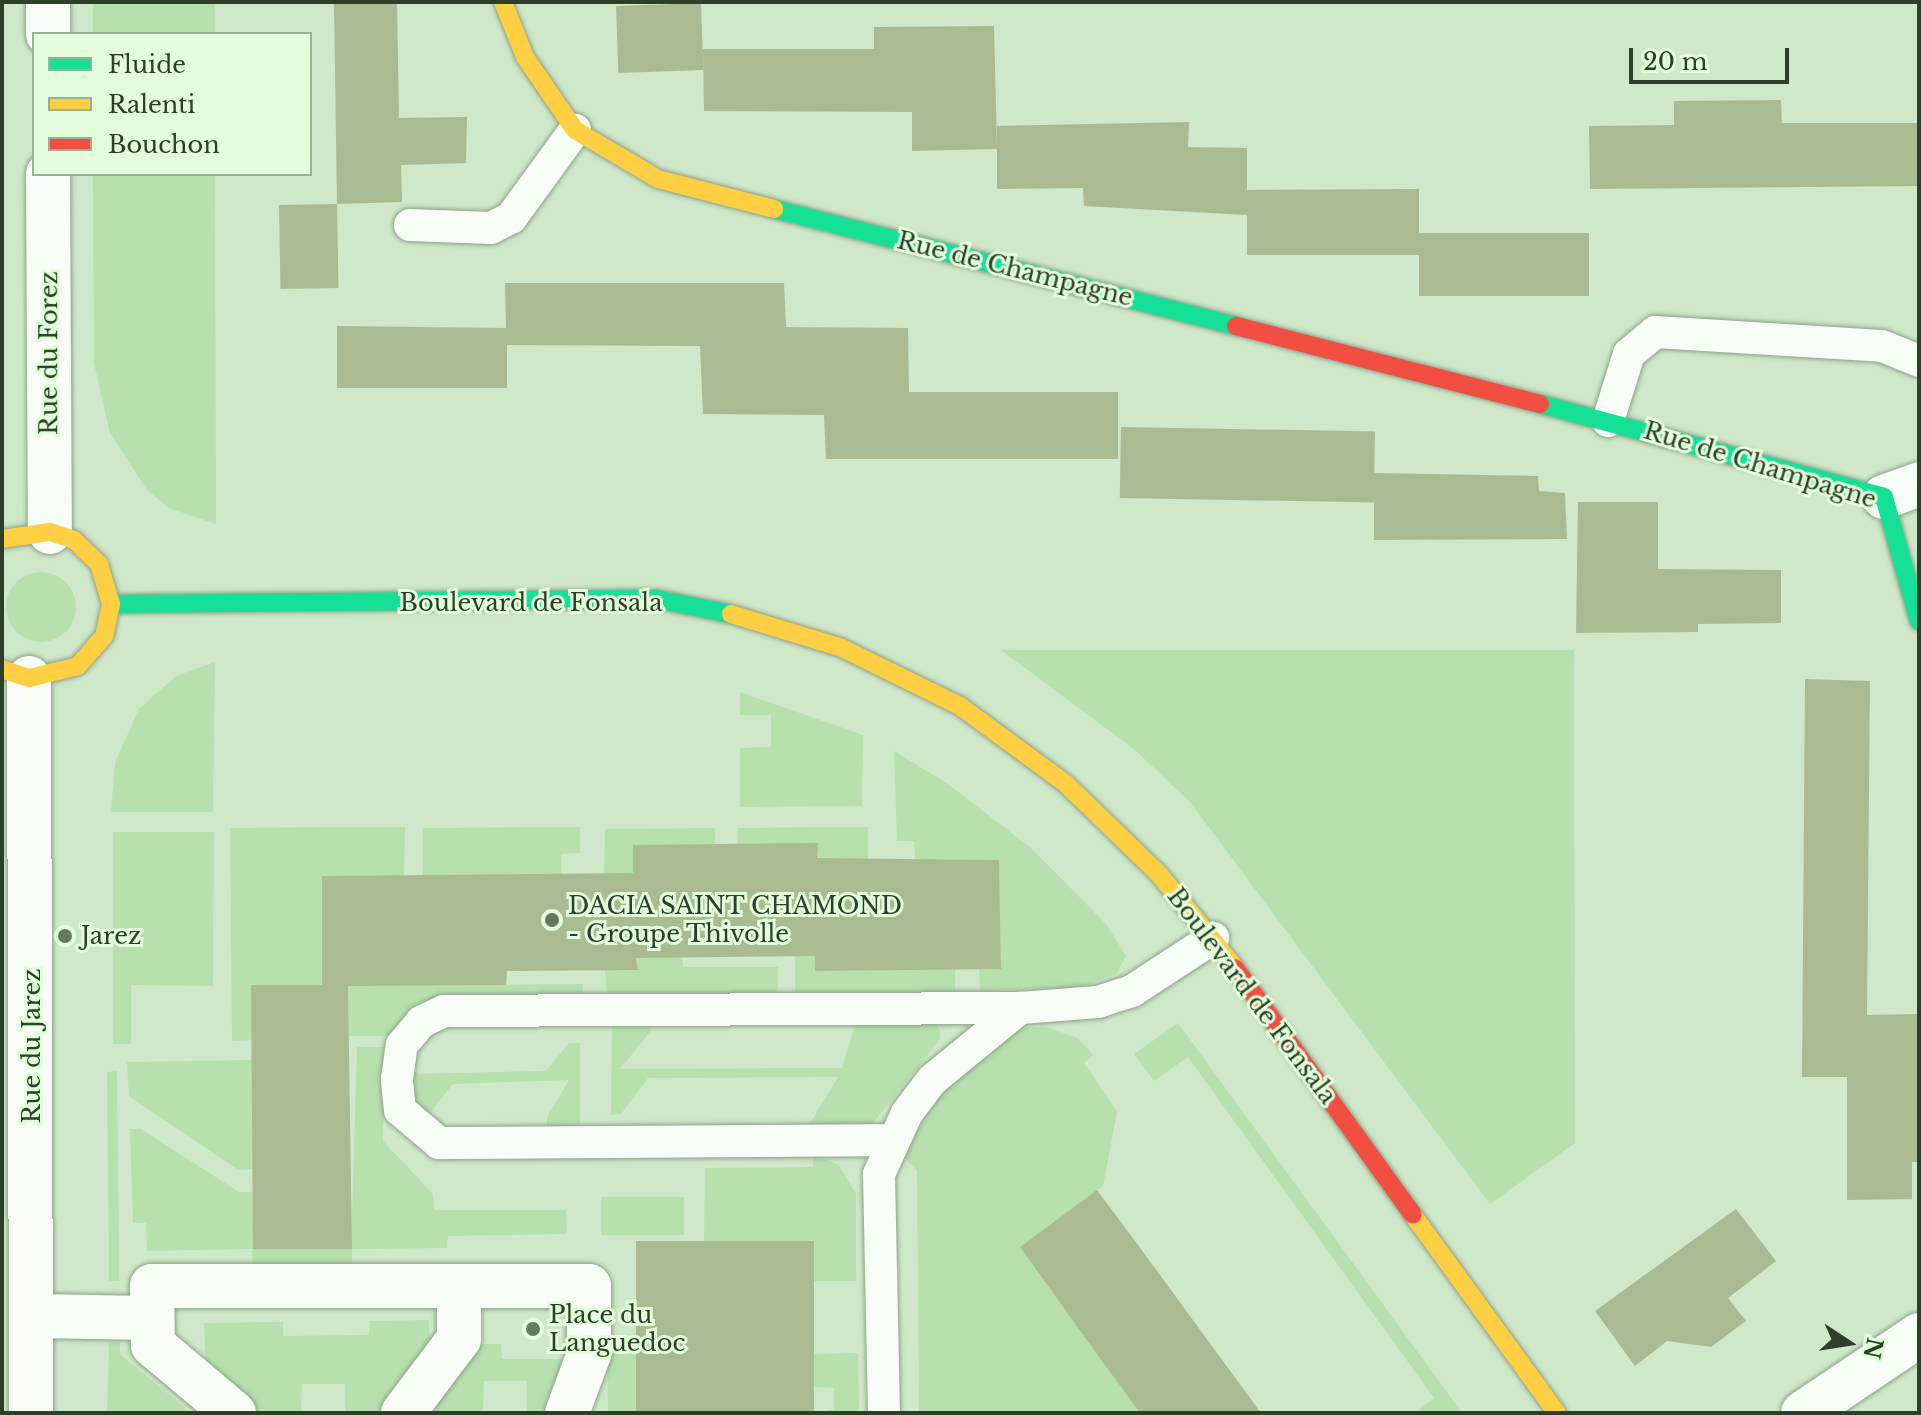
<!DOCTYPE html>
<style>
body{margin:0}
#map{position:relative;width:1921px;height:1415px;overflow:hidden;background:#cfe8c9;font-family:"Libre Baskerville",serif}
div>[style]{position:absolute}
.green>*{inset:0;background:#b7e0ae;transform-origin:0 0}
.round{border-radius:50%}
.building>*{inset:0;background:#aaba93;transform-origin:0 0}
.roads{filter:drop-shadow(0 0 2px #8ea18a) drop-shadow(0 0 2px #8ea18a)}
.lane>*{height:32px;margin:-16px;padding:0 16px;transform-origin:16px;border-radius:16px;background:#f8fcf7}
.street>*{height:44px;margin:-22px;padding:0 22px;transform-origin:22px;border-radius:22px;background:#f8fcf7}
.fast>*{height:18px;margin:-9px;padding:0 9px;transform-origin:9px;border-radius:9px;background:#16e098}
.slow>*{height:18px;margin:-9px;padding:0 9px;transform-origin:9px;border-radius:9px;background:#ffcf43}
.jam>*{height:18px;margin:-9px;padding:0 9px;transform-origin:9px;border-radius:9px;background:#f24e42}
.dots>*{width:22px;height:22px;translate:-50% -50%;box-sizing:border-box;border:4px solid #e1fdda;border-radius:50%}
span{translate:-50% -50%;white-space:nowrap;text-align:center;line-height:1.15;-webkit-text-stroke:6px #e1fdda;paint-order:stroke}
.street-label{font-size:24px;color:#2d3f28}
.poi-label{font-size:24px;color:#2d3f28}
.left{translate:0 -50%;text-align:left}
.frame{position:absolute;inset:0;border:4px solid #2d3f28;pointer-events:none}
.legend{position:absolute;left:32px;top:32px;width:280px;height:144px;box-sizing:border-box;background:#e1fdda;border:2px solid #99b193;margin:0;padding:10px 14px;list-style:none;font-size:24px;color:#2d3f28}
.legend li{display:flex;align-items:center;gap:16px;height:40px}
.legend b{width:40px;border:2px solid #99b193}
.north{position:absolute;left:1809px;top:1303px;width:80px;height:80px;-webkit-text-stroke:6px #e1fdda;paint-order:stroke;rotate:102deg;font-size:22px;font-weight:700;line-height:32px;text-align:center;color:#2d3f28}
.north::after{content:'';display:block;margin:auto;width:28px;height:36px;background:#2d3f28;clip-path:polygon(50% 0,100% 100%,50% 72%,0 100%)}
.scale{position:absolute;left:1629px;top:48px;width:160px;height:36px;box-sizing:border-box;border:4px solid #2d3f28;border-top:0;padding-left:10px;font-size:24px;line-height:28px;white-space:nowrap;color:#2d3f28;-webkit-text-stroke:6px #e1fdda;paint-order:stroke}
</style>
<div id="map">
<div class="green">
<i style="left:93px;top:2px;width:122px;height:32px"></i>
<i style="clip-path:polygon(93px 174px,215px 174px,216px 524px,169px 508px,147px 490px,110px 433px,94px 363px)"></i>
<i class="round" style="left:6px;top:572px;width:70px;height:70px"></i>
<i style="clip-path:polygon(1001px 650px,1574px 650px,1575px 1143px,1490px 1204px,1190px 802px,1135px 750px)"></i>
<i style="clip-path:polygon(215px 662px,213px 812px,111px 812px,115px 763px,139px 709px,176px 676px)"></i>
<i style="clip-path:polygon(740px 692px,863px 735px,862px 806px,740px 807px,740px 748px,771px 747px,771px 715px,740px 715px)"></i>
<i style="clip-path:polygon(894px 751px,948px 784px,1031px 848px,1107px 925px,1126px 956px,1117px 973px,1082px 987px,980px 991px,979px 969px,1001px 968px,999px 860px,915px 859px,914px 841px,897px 841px)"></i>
<i style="clip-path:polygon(405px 827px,404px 875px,322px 985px,251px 986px,252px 1040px,232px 1041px,230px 828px)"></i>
<i style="clip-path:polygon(580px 827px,580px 853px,561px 854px,561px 874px,423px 876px,423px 828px)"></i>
<i style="clip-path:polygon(868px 827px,868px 859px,817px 859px,818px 844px,737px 844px,738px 828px)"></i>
<i style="clip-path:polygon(715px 828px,715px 845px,633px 873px,604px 874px,605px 829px)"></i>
<i style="clip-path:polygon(113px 832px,214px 832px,213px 986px,131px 985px,131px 1044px,113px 1044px)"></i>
<i style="clip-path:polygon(795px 956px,815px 956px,816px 971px,955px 969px,955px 996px,795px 998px)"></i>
<i style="clip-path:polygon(682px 957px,683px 967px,778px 967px,778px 999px,607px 998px,605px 970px,637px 970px,637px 958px)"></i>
<i style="clip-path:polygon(583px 984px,583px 998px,417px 1008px,387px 1036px,349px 1036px,348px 986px)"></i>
<i style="clip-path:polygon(857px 1018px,937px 1024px,940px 1031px,940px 1039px,873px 1123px,809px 1125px,838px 1077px,648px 1078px,621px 1114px,611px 1115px,612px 1020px,652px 1020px,651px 1031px,620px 1069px,842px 1068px)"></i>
<i style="clip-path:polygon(1178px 1023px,1460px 1410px,1461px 1413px,1415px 1413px,1434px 1398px,1188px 1057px,1154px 1081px,1134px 1054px)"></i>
<i style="clip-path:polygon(1018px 1027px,1046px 1027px,1078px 1038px,1093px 1055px,1084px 1063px,1117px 1112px,1103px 1186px,1020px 1247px,1140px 1413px,919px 1413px,917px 1171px,902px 1155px,940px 1093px)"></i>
<i style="clip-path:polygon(569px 1043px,580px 1043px,580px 1127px,547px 1128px,547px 1117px,569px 1080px,453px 1084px,421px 1124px,414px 1117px,409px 1074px,546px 1071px)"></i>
<i style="clip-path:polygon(357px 1047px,384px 1047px,383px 1141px,433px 1194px,434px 1210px,566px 1210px,567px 1234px,448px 1236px,447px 1248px,352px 1249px,352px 1270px,253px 1269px,252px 1249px,147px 1251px,146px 1223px,133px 1223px,130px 1129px,141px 1129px,239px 1192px,253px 1192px,253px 1249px,351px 1249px)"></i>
<i style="clip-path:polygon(252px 1060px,253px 1169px,238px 1170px,129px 1096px,127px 1062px)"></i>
<i style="clip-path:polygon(117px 1071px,119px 1252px,119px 1281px,109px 1281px,107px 1072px)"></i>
<i style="clip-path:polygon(814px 1155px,839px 1165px,856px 1194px,856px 1281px,814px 1281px,813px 1241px,704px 1243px,705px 1168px,813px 1167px)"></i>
<i style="left:601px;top:1197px;width:83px;height:38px"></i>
<i style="clip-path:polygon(429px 1320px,430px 1346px,377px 1413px,345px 1413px,345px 1384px,302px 1384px,301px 1413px,256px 1413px,206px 1369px,204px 1323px,283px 1322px,283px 1336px,369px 1335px,370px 1321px)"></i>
<i style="clip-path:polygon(109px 1343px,120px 1343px,120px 1354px,191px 1413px,107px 1413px)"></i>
<i style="clip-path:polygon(476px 1344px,501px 1344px,502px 1359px,564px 1359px,552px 1413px,527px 1413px,527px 1381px,484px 1381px,483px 1413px,423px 1413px)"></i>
<i style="left:638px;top:1352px;width:61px;height:31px;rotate:89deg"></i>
<i style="clip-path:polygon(858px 1353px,859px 1413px,814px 1413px,834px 1409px,834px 1388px,814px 1387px,814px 1354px)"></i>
</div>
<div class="building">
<i style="clip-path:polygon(334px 2px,397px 2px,399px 118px,467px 117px,466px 163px,401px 165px,402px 202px,337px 204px)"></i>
<i style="left:701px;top:3px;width:67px;height:85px;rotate:88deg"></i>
<i style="clip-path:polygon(994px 26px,997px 149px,912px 151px,912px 112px,704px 111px,703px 49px,874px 49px,874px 27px)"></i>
<i style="clip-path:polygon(1781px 100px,1782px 123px,1919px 123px,1919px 186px,1590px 189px,1589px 126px,1674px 125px,1674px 101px)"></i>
<i style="clip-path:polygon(1189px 122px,1188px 147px,1247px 148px,1247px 190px,1419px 189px,1419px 255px,1247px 255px,1247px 215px,1084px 206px,1083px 188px,997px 189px,997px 126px)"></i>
<i style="left:337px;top:204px;width:84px;height:58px;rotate:89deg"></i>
<i style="left:1419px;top:233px;width:170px;height:63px"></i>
<i style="clip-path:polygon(505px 283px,784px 283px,786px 327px,908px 328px,909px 392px,1118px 392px,1118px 459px,826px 459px,824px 415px,703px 414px,700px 346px,507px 345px,507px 388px,337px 388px,337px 326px,506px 328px)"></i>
<i style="left:1121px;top:427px;width:254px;height:71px;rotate:1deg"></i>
<i style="clip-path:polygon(1374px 473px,1538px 476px,1539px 491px,1565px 493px,1567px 539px,1374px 540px)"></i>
<i style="clip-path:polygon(1578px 502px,1658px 502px,1658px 569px,1781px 570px,1781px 623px,1698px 624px,1698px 632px,1576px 633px)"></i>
<i style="clip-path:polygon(1805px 679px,1870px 681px,1867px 1015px,1919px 1014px,1919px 1162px,1912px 1162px,1912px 1199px,1847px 1200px,1847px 1077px,1802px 1077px)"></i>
<i style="clip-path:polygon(818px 843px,817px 858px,999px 860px,1001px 969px,815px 971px,815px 956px,636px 958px,638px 970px,507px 971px,506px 985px,348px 986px,352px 1249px,253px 1249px,251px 985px,322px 985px,322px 876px,633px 873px,633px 845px)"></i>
<i style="clip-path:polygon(1097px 1190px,1138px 1245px,1261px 1413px,1140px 1413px,1099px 1357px,1020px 1247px)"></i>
<i style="clip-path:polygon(1736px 1209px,1776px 1261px,1728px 1298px,1746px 1321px,1711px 1347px,1667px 1341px,1635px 1366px,1595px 1311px)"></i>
<i style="left:814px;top:1241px;width:172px;height:178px;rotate:90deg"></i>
</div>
<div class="roads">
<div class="lane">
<i style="left:410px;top:225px;width:81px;rotate:2.1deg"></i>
<i style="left:491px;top:228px;width:22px;rotate:-27deg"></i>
<i style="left:511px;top:218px;width:109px;rotate:-54deg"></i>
<i style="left:1608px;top:421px;width:70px;rotate:-72.6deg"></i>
<i style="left:1629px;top:354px;width:34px;rotate:-40deg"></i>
<i style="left:1655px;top:332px;width:227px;rotate:3.5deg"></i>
<i style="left:1882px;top:346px;width:40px;rotate:22deg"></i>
<i style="left:892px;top:1140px;width:453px;rotate:179.6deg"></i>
<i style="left:439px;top:1143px;width:51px;rotate:-139.8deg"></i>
<i style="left:400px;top:1110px;width:31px;rotate:-96deg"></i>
<i style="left:397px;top:1079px;width:34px;rotate:-82deg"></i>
<i style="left:402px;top:1045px;width:30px;rotate:-50deg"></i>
<i style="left:421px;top:1022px;width:25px;rotate:-26deg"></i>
<i style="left:444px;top:1011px;width:576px;rotate:-0.3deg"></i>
<i style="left:884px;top:1413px;width:239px;rotate:-91.2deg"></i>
<i style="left:879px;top:1174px;width:67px;rotate:-65.3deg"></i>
<i style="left:907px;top:1113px;width:41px;rotate:-52.9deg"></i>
<i style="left:932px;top:1080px;width:114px;rotate:-39.3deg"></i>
<i style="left:1020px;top:1008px;width:78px;rotate:-4.4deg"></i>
<i style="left:1098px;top:1002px;width:36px;rotate:-18deg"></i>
<i style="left:1132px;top:991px;width:97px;rotate:-33.2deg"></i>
</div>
<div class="street">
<i style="left:48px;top:2px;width:32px;rotate:90deg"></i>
<i style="left:48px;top:174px;width:358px;rotate:89.7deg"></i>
<i style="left:1884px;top:497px;width:37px;rotate:-20deg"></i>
<i style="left:29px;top:678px;width:735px;rotate:89.84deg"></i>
<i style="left:32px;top:1316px;width:120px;rotate:1deg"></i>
<i style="left:234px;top:1413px;width:106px;rotate:-140deg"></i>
<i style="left:153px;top:1345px;width:59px;rotate:-91deg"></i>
<i style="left:152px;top:1286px;width:437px"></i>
<i style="left:589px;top:1286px;width:68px;rotate:90deg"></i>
<i style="left:589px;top:1354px;width:63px;rotate:110.4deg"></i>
<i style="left:403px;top:1413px;width:93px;rotate:-52.9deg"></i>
<i style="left:459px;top:1339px;width:52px;rotate:-90deg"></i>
<i style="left:1803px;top:1413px;width:140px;rotate:-33.9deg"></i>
</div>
<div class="fast">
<i style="left:774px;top:209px;width:477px;rotate:14.2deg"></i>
<i style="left:1540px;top:404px;width:356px;rotate:15.1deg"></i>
<i style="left:1884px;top:497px;width:129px;rotate:74.2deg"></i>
<i style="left:111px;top:604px;width:545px;rotate:-0.53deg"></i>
<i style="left:656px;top:599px;width:76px;rotate:11.3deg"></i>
</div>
<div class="slow">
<i style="left:503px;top:2px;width:59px;rotate:68.2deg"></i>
<i style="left:525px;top:57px;width:88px;rotate:55.6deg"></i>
<i style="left:575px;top:130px;width:96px;rotate:30.6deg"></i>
<i style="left:658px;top:179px;width:120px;rotate:14.5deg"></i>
<i style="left:2px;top:539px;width:49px;rotate:-8.3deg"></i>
<i style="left:50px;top:532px;width:25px;rotate:18deg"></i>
<i style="left:74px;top:540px;width:35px;rotate:44deg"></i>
<i style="left:99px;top:564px;width:42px;rotate:73.3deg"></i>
<i style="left:111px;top:604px;width:33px;rotate:102deg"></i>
<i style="left:104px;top:636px;width:40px;rotate:131deg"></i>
<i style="left:78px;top:666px;width:50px;rotate:166.2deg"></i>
<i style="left:29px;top:678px;width:28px;rotate:-162deg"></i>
<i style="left:731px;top:614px;width:116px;rotate:17deg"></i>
<i style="left:842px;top:648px;width:131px;rotate:26.2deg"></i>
<i style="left:960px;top:706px;width:132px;rotate:36.3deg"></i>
<i style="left:1066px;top:784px;width:129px;rotate:44.1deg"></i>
<i style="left:1159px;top:874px;width:121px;rotate:51deg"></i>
<i style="left:1413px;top:1215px;width:245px;rotate:54deg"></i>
</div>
<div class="jam">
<i style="left:1236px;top:326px;width:314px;rotate:14.4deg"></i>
<i style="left:1235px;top:968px;width:304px;rotate:54.2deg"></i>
</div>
</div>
<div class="dots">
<i style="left:552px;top:920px;background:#667a60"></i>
<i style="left:65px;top:936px;background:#667a60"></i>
<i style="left:533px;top:1329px;background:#667a60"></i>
</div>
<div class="street-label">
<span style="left:1015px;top:269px;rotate:14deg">Rue de Champagne</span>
<span style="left:49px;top:353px;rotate:-90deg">Rue du Forez</span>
<span style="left:1760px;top:465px;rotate:17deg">Rue de Champagne</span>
<span style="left:531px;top:603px">Boulevard de Fonsala</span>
<span style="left:1252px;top:996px;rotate:53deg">Boulevard de Fonsala</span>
<span style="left:32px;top:1046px;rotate:-90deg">Rue du Jarez</span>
</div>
<div class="poi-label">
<span class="left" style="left:568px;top:920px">DACIA SAINT CHAMOND<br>- Groupe Thivolle</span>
<span class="left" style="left:81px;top:936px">Jarez</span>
<span class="left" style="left:549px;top:1329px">Place du<br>Languedoc</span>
</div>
<div class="frame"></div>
<ul class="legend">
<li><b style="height:10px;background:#16e098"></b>Fluide</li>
<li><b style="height:10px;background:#ffcf43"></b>Ralenti</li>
<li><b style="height:10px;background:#f24e42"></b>Bouchon</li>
</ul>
<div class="north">N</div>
<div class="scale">20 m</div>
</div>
